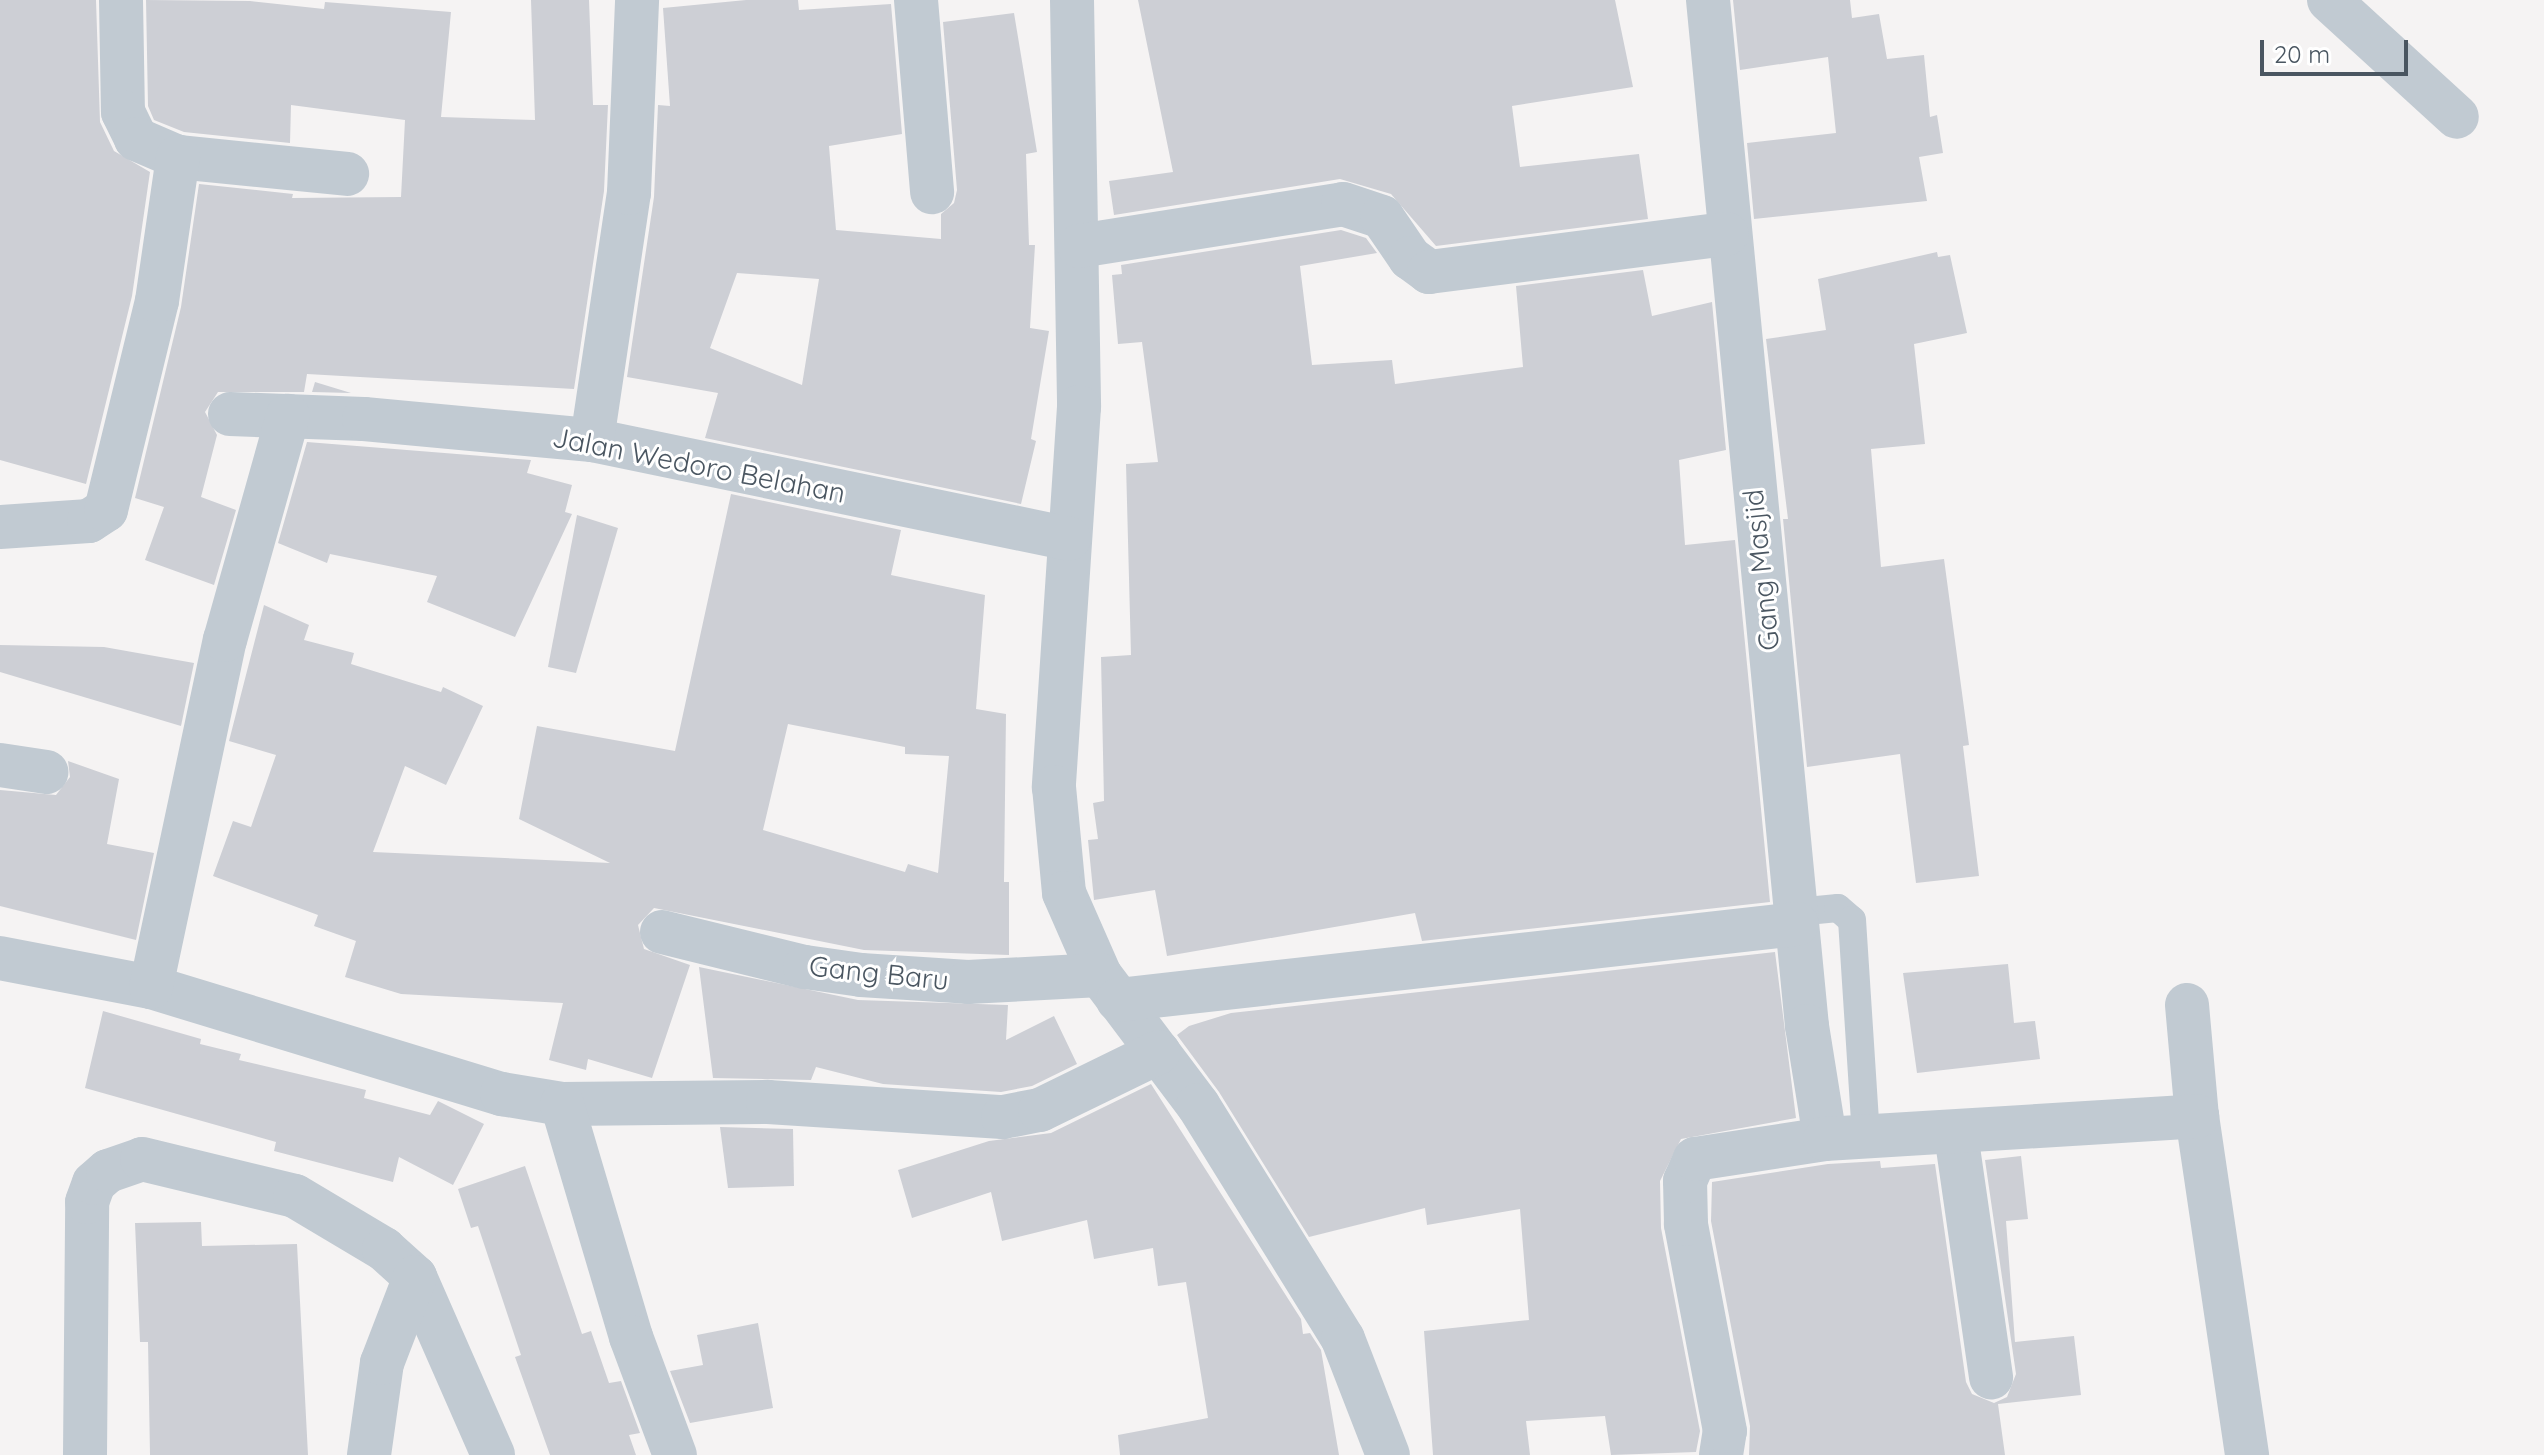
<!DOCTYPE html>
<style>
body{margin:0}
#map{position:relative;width:2544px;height:1455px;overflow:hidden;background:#f5f3f3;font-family:Quicksand,sans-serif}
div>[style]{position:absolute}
.building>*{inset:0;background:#cdcfd5}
.lane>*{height:28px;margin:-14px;padding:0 14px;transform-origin:14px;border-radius:14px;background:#c1cad2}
.street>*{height:44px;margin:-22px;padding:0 22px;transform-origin:22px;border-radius:22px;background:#c1cad2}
span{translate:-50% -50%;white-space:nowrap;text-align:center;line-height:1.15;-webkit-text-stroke:6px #fff;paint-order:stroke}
.street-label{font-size:28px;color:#4a5661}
.scale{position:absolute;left:2260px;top:40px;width:148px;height:36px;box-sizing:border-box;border:4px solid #4a5661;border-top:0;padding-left:10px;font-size:24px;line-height:28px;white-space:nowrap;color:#4a5661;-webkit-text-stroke:6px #fff;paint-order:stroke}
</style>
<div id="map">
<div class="building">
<i style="clip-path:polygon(0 0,96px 0,100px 122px,114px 151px,150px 172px,132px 296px,86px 484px,0 460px)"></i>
<i style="clip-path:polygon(146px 0,250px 1px,324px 9px,325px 2px,451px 12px,441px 117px,535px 120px,531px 0,589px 0,593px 105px,608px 105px,604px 191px,574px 389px,307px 374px,304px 392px,218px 392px,205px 412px,217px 435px,201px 497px,236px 510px,214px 585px,145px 560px,164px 507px,135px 498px,181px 307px,199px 184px,293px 194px,292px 198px,401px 197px,405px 120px,291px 105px,290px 143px,184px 132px,154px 120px,148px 106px)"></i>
<i style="clip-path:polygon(evenodd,746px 0,798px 0,799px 10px,891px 4px,902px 134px,829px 146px,836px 230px,941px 239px,941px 214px,954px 203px,957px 190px,943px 22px,1014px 13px,1037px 152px,1026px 154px,1029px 245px,1035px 245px,1030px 328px,1049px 331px,1031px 439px,1036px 441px,1021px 504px,705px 438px,718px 393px,627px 377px,654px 197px,658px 105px,670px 106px,663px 8px,746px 0,737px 273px,819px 279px,802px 385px,710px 348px,737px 273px)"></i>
<i style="clip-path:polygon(1138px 0,1615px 0,1633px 87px,1512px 106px,1520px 167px,1639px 154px,1648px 219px,1436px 246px,1391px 194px,1340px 179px,1114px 215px,1109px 181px,1173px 172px)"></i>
<i style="clip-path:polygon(1733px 0,1850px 0,1852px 18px,1879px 14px,1887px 59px,1924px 55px,1930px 117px,1937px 115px,1943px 153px,1919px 157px,1927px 201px,1754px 219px,1747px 143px,1836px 133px,1828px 57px,1740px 70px)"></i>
<i style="clip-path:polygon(1341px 230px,1366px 238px,1377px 253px,1300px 266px,1312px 365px,1392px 360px,1395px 384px,1523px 367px,1516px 286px,1643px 270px,1652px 316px,1712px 302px,1726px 450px,1679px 460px,1685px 545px,1735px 540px,1770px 902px,1422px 941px,1415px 913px,1167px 956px,1155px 890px,1094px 900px,1088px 840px,1098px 839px,1093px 803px,1104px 801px,1101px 657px,1131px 655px,1126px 464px,1158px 462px,1142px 342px,1118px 344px,1112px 275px,1122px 274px,1121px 265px)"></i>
<i style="clip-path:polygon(1937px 252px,1938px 257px,1950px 255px,1967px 333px,1914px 344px,1925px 444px,1871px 449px,1881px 567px,1944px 559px,1969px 745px,1963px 746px,1979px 876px,1916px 883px,1900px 754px,1807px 767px,1783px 519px,1788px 519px,1766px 339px,1826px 330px,1818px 279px)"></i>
<i style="clip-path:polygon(315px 382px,351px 393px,312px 392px)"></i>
<i style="clip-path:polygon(307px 442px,531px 460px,527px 473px,572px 485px,565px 512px,572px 514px,515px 637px,427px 602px,437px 576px,330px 554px,327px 563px,278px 543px)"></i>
<i style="clip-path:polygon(evenodd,731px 494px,901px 530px,891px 575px,985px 595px,976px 709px,1006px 714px,1004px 882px,1009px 882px,1009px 955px,864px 950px,654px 908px,638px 925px,644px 949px,690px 965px,652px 1078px,588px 1059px,586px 1070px,549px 1060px,563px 1003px,401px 994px,345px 977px,356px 941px,314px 926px,318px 915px,213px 876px,233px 821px,251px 827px,276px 755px,229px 741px,264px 605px,309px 625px,304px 640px,354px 653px,351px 664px,441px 692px,443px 687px,483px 706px,446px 785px,405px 766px,373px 852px,610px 863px,519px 819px,537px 726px,675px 751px,731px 494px,788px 724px,905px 747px,905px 754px,949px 756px,938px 873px,908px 864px,905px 872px,763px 830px,788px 724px)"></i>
<i style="clip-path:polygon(577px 515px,618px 528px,576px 673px,548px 667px)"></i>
<i style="clip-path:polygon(0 645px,104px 647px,194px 663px,181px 726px,0 672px)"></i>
<i style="clip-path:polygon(68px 761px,119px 779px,107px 844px,154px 853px,136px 940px,0 906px,0 790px,56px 795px,70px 777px)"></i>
<i style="clip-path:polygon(1775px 952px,1796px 1118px,1681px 1139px,1660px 1181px,1661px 1228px,1700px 1431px,1696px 1452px,1611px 1455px,1605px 1416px,1526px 1421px,1530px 1455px,1433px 1455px,1424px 1331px,1529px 1320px,1520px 1209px,1427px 1225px,1425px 1208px,1309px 1237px,1219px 1092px,1177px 1035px,1189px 1026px,1231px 1013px)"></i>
<i style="clip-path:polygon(2008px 964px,2014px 1023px,2035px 1021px,2040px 1059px,1917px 1073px,1903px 973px)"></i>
<i style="clip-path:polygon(699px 967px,858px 1000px,1008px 1005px,1006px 1040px,1054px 1016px,1077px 1064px,1032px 1086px,1001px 1092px,883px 1084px,816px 1067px,811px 1080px,713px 1078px)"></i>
<i style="clip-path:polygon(103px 1011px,201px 1039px,200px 1044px,241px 1054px,239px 1060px,366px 1090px,364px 1098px,430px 1115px,438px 1101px,484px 1124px,453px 1185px,399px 1157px,393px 1182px,274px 1151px,276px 1142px,85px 1088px)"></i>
<i style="clip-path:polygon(1151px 1084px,1301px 1319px,1303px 1334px,1310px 1333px,1321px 1350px,1339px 1455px,1120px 1455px,1118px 1435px,1208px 1418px,1186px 1282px,1158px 1286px,1153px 1248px,1094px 1259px,1087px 1220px,1002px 1241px,991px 1192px,912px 1218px,898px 1170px,989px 1141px,1051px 1133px)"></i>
<i style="clip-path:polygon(720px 1127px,793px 1129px,794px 1186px,728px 1188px)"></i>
<i style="clip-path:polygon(2021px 1156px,2028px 1219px,2006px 1221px,2015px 1342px,2074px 1336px,2081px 1395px,1998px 1404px,2005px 1455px,1749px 1455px,1750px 1426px,1711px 1221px,1712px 1182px,1828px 1164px,1880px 1161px,1881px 1168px,1935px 1164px,1966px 1382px,1972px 1394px,1994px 1403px,2007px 1397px,2016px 1374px,1985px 1160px)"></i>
<i style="clip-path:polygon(525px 1166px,582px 1334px,591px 1331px,609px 1383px,621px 1381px,640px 1433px,629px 1435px,636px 1455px,550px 1455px,515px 1357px,521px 1355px,478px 1226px,471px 1228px,458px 1189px)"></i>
<i style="clip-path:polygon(201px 1222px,202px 1246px,297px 1244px,308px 1455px,150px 1455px,148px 1342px,140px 1342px,135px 1223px)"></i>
<i style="clip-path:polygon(758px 1323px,773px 1408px,690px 1423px,670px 1371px,703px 1365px,697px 1335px)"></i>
</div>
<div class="lane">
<i style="left:1796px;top:912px;width:42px;rotate:-5.4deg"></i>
<i style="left:1838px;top:908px;width:18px;rotate:41deg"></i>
<i style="left:1852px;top:920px;width:219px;rotate:86.3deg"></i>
</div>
<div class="street">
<i style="left:121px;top:0;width:112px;rotate:89deg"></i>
<i style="left:123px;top:112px;width:30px;rotate:64deg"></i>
<i style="left:136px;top:139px;width:46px;rotate:23.2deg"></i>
<i style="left:178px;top:157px;width:170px;rotate:5.7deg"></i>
<i style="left:916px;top:0;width:193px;rotate:85.2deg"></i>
<i style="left:1072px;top:0;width:407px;rotate:89deg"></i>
<i style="left:1079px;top:407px;width:381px;rotate:93.8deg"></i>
<i style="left:1054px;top:787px;width:106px;rotate:84.6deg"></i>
<i style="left:1064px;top:893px;width:90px;rotate:66.3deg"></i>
<i style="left:1100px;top:975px;width:163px;rotate:53deg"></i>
<i style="left:1198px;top:1105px;width:275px;rotate:58.2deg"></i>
<i style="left:1343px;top:1339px;width:124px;rotate:68.8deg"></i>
<i style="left:1708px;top:0;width:1031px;rotate:84.49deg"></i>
<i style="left:1807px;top:1026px;width:114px;rotate:80.9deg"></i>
<i style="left:2329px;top:0;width:173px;rotate:42.4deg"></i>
<i style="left:1079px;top:246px;width:267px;rotate:-9deg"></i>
<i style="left:1343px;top:204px;width:41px;rotate:18.4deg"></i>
<i style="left:1382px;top:217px;width:50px;rotate:55.7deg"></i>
<i style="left:1410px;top:258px;width:24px;rotate:36deg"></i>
<i style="left:1429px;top:272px;width:300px;rotate:-7.3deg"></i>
<i style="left:230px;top:414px;width:134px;rotate:2.1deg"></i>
<i style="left:364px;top:419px;width:229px;rotate:5.3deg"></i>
<i style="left:592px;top:440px;width:487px;rotate:11.7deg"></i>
<i style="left:592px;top:440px;width:250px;rotate:-81.5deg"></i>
<i style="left:629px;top:193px;width:193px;rotate:-87.6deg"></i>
<i style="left:0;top:527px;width:89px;rotate:-3.9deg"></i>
<i style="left:89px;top:521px;width:20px;rotate:-33deg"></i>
<i style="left:106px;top:510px;width:215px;rotate:-76.3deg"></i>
<i style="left:157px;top:301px;width:146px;rotate:-81.7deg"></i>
<i style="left:0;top:765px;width:47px;rotate:8.7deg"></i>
<i style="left:662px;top:932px;width:147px;rotate:13.8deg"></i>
<i style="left:805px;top:967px;width:57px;rotate:8.1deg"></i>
<i style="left:861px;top:975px;width:107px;rotate:3.7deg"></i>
<i style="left:968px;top:982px;width:132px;rotate:-3deg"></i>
<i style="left:0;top:958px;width:154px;rotate:10.9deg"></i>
<i style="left:151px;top:987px;width:367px;rotate:17deg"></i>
<i style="left:502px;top:1094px;width:61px;rotate:9.5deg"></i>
<i style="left:562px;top:1104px;width:206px;rotate:-0.6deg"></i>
<i style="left:768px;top:1102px;width:235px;rotate:3.7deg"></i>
<i style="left:1003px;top:1117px;width:38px;rotate:-11deg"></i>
<i style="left:1040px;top:1110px;width:132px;rotate:-26deg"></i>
<i style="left:151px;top:987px;width:355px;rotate:-78deg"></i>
<i style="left:225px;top:640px;width:233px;rotate:-74.3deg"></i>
<i style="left:1118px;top:1000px;width:683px;rotate:-6.39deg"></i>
<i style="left:2187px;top:1005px;width:111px;rotate:84.9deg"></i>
<i style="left:2197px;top:1116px;width:343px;rotate:81.6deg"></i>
<i style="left:562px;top:1104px;width:243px;rotate:73.5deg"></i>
<i style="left:631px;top:1337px;width:126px;rotate:69.6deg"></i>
<i style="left:1956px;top:1134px;width:246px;rotate:81.8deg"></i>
<i style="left:85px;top:1455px;width:253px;rotate:-89.5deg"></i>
<i style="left:87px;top:1202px;width:20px;rotate:-70deg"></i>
<i style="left:94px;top:1183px;width:18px;rotate:-41deg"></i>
<i style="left:108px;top:1171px;width:36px;rotate:-19deg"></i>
<i style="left:142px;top:1159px;width:157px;rotate:13.6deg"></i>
<i style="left:295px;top:1196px;width:104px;rotate:30.8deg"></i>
<i style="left:384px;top:1249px;width:42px;rotate:42.1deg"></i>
<i style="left:415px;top:1277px;width:194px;rotate:66.3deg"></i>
<i style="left:369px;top:1455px;width:93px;rotate:-82deg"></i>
<i style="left:382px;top:1363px;width:92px;rotate:-69deg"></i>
<i style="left:1721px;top:1455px;width:24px;rotate:-81deg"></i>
<i style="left:1725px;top:1431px;width:211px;rotate:-100.7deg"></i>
<i style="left:1686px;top:1224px;width:43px;rotate:-91.3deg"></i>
<i style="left:1685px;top:1181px;width:24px;rotate:-66deg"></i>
<i style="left:1695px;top:1159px;width:132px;rotate:-8.7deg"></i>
<i style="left:1825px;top:1139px;width:373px;rotate:-3.5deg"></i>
</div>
<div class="street-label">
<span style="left:699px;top:465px;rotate:11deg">Jalan Wedoro Belahan</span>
<span style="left:1761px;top:570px;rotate:-96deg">Gang Masjid</span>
<span style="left:879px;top:973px;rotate:6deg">Gang Baru</span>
</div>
<div class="scale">20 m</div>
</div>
